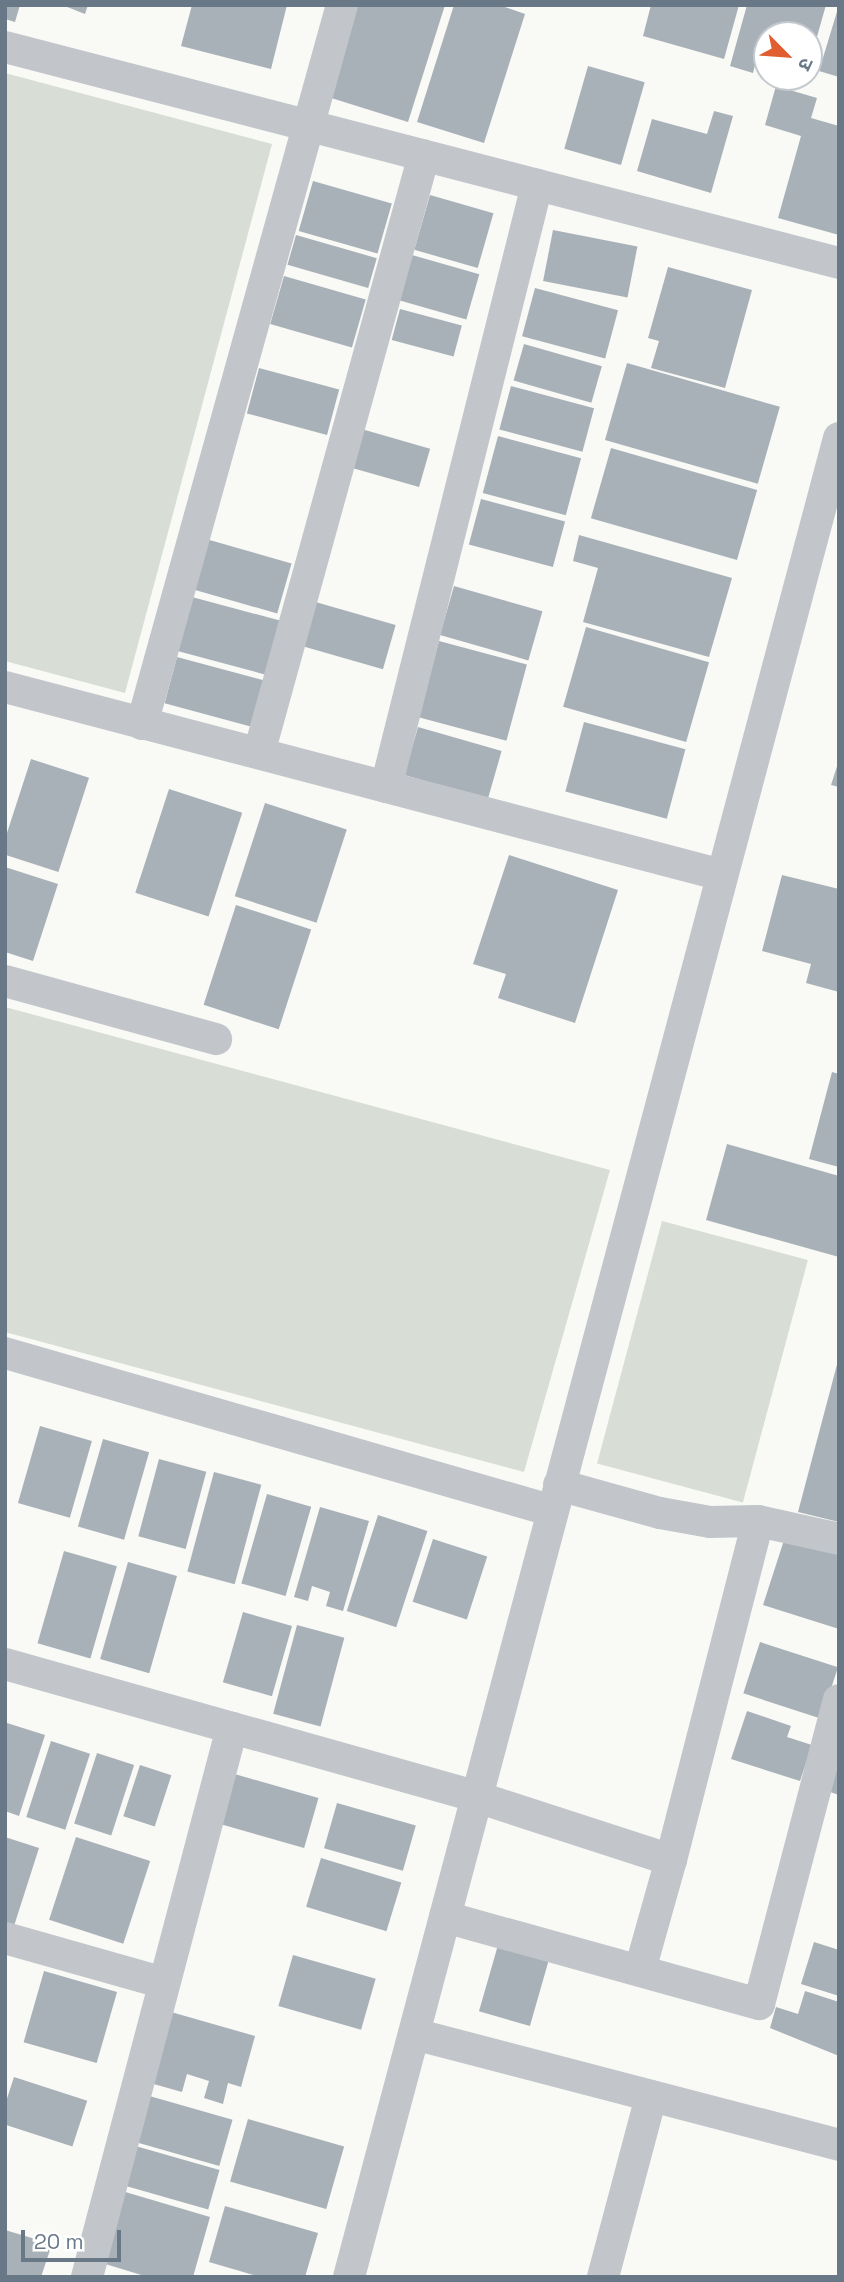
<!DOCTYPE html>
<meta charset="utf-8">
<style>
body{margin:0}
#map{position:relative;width:844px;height:2282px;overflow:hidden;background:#f9f9f6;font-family:"Space Grotesk","Noto Sans Devanagari",sans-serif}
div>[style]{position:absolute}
.green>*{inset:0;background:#d8ded6;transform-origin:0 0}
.building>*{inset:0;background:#a9b1b8;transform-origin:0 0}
.street>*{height:32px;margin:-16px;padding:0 16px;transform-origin:16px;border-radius:16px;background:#c2c6ca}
span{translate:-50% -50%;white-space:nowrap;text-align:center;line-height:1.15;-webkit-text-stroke:7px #fff;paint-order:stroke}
.frame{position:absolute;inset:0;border:7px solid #687887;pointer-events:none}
.north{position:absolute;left:753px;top:21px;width:70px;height:70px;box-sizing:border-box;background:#fff;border:2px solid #c3c9cf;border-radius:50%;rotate:115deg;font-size:19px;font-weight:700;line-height:28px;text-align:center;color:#687887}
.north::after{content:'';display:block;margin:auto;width:24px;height:32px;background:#e05e2f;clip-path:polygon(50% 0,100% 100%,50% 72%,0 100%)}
.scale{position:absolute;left:21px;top:2230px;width:100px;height:32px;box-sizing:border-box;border:4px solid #687887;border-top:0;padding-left:9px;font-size:21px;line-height:24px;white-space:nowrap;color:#687887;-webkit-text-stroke:5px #fff;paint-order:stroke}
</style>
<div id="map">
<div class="green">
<i style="clip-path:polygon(5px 73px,272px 144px,125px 693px,5px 661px)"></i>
<i style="clip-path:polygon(5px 1007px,610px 1170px,524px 1472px,5px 1332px)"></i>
<i style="left:662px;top:1221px;width:151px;height:251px;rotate:15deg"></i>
</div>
<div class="building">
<i style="clip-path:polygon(5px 5px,20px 5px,15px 22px,5px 19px)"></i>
<i style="clip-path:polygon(62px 5px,88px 5px,85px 14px)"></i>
<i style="clip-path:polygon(192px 5px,287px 5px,271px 69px,181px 46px)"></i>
<i style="clip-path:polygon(357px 5px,445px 5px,408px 122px,328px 97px)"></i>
<i style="clip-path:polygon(454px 5px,499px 5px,525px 14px,484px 143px,417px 122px)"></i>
<i style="clip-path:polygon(651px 5px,739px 5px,724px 59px,643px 36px)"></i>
<i style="clip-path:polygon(747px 5px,826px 5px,810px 61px,809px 35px,767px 35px,767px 52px,759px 50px,753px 73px,730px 66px)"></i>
<i style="clip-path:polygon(839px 5px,839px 77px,819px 71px)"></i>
<i style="left:588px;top:66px;width:59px;height:86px;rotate:16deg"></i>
<i style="clip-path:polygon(776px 86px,817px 98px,811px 118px,839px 126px,839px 235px,778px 218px,801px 136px,765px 125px)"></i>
<i style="clip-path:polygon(714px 111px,733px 116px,711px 193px,637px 171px,652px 119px,707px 134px)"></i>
<i style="left:313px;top:181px;width:82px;height:52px;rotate:16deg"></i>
<i style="left:430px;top:195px;width:66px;height:57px;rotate:16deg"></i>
<i style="left:553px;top:230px;width:86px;height:52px;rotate:11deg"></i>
<i style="left:296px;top:235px;width:84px;height:31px;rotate:16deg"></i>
<i style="left:412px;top:255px;width:70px;height:47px;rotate:16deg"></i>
<i style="clip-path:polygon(668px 267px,752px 290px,725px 388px,651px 368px,659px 341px,648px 338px)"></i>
<i style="left:284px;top:276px;width:85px;height:50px;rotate:16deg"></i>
<i style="left:535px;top:288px;width:86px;height:50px;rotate:15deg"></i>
<i style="left:400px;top:309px;width:64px;height:32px;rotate:15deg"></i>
<i style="left:524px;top:344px;width:81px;height:38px;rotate:16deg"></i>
<i style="left:627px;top:363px;width:159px;height:80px;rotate:16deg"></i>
<i style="left:259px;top:368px;width:83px;height:47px;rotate:15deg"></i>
<i style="left:511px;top:386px;width:86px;height:45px;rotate:15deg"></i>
<i style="left:358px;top:428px;width:75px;height:40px;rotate:16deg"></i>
<i style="left:498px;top:436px;width:86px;height:59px;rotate:15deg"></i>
<i style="left:611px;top:448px;width:152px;height:73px;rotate:16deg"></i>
<i style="left:481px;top:499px;width:87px;height:47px;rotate:15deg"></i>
<i style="clip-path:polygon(579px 535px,732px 578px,709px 657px,583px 622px,598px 568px,573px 561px)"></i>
<i style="left:206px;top:539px;width:89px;height:52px;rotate:16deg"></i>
<i style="left:454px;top:586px;width:92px;height:51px;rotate:16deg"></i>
<i style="left:192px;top:597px;width:91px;height:56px;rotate:15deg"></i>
<i style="left:312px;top:601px;width:87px;height:46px;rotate:16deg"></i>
<i style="left:586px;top:627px;width:128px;height:83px;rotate:16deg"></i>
<i style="left:439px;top:641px;width:91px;height:79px;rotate:15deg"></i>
<i style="left:177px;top:657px;width:90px;height:48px;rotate:15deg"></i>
<i style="left:584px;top:722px;width:105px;height:72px;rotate:15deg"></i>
<i style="left:418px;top:727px;width:87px;height:50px;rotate:16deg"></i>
<i style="left:31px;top:759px;width:61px;height:99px;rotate:18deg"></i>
<i style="clip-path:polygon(839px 760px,839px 787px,831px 785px)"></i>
<i style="left:169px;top:789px;width:77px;height:109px;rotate:18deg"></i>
<i style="left:265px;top:803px;width:86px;height:98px;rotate:18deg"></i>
<i style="clip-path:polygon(509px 855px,618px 890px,575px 1023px,498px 998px,506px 974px,473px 964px)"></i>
<i style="clip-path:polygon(5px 867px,58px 884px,33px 961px,5px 952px)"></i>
<i style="clip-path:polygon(782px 875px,839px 889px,839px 992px,806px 983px,811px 964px,762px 951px)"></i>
<i style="left:236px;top:905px;width:79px;height:105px;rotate:18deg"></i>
<i style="clip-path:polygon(832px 1072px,839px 1074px,839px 1167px,809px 1159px)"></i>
<i style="clip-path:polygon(727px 1144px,839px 1176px,839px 1257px,706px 1220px)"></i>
<i style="clip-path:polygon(839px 1357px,839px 1522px,798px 1512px)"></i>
<i style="left:40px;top:1426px;width:54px;height:80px;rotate:16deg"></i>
<i style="left:103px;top:1439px;width:48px;height:91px;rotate:16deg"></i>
<i style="left:159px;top:1459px;width:49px;height:80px;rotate:15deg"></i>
<i style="left:214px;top:1472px;width:49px;height:103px;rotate:15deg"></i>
<i style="left:267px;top:1494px;width:46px;height:93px;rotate:16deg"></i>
<i style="clip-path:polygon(320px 1507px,369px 1521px,343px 1611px,326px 1606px,330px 1592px,312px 1586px,308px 1601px,294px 1597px)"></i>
<i style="left:378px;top:1515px;width:52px;height:101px;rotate:18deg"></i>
<i style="clip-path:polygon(786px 1534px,839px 1552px,839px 1629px,763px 1605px)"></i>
<i style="left:433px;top:1539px;width:57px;height:66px;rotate:18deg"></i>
<i style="left:64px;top:1551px;width:55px;height:96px;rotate:16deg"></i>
<i style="left:128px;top:1562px;width:51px;height:101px;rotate:16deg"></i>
<i style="left:243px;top:1612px;width:51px;height:73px;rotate:16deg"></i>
<i style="left:297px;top:1625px;width:49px;height:92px;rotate:15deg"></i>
<i style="left:760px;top:1642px;width:82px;height:54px;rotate:18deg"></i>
<i style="clip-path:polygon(747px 1711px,791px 1726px,787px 1737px,812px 1745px,800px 1781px,731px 1759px)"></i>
<i style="clip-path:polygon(7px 1723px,45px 1735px,19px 1816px,5px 1811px)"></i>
<i style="clip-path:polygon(839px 1739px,839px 1795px,821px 1789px)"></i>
<i style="left:51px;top:1741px;width:41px;height:80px;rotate:18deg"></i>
<i style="left:97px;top:1753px;width:39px;height:74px;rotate:18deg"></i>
<i style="left:140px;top:1765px;width:33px;height:54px;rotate:18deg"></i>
<i style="left:231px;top:1773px;width:91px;height:52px;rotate:16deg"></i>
<i style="left:337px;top:1803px;width:82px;height:47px;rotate:16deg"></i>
<i style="clip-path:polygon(5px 1837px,39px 1848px,14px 1926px,5px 1923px)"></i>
<i style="left:76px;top:1837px;width:78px;height:87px;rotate:18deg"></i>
<i style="left:321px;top:1858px;width:84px;height:51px;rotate:17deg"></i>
<i style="clip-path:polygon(814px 1942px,839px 1950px,839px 1996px,801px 1984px)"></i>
<i style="left:498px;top:1945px;width:53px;height:69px;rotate:16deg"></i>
<i style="left:293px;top:1955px;width:86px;height:53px;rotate:16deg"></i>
<i style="left:44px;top:1971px;width:76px;height:74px;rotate:16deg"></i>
<i style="clip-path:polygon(805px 1991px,839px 2002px,839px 2056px,770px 2028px,776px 2007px,798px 2014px)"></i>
<i style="clip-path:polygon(171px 2012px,255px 2036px,241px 2087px,228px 2083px,223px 2104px,204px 2098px,209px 2081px,187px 2074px,182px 2092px,150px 2083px)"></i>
<i style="left:14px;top:2077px;width:77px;height:48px;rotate:18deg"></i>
<i style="left:146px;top:2095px;width:90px;height:48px;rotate:16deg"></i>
<i style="left:248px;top:2119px;width:100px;height:65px;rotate:16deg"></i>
<i style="left:132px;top:2145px;width:91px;height:41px;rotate:16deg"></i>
<i style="clip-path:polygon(122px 2191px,210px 2217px,193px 2277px,148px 2277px,102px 2263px)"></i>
<i style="clip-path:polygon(225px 2206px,318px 2233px,305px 2277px,260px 2277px,209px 2262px)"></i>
<i style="clip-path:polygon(5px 2230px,52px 2244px,41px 2277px,5px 2277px)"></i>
</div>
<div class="street">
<i style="left:5px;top:47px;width:862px;rotate:14.52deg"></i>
<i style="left:5px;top:687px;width:741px;rotate:14.69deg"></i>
<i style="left:142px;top:724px;width:746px;rotate:-74.46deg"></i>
<i style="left:259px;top:753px;width:620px;rotate:-74.57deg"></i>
<i style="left:386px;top:787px;width:621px;rotate:-75.92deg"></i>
<i style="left:5px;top:981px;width:219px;rotate:15.4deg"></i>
<i style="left:5px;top:1353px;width:570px;rotate:16.08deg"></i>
<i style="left:559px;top:1485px;width:105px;rotate:15.5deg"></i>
<i style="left:660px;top:1513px;width:51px;rotate:10.2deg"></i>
<i style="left:710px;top:1522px;width:48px;rotate:-1.2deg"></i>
<i style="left:758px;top:1521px;width:83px;rotate:12.5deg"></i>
<i style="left:5px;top:1664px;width:490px;rotate:15.7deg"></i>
<i style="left:477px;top:1797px;width:204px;rotate:18deg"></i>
<i style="left:671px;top:1860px;width:350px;rotate:-75.6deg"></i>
<i style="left:445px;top:1917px;width:326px;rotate:15.5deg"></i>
<i style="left:759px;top:2004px;width:314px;rotate:-75.3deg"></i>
<i style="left:5px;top:1938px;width:165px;rotate:15.8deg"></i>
<i style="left:640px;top:1970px;width:114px;rotate:-74.3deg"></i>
<i style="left:414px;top:2034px;width:439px;rotate:14.6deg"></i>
<i style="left:87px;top:2277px;width:568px;rotate:-75.21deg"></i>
<i style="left:349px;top:2277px;width:1903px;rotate:-75.08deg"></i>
<i style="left:603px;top:2277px;width:187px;rotate:-75.1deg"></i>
</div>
<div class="frame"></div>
<div class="north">उ</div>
<div class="scale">20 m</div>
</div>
